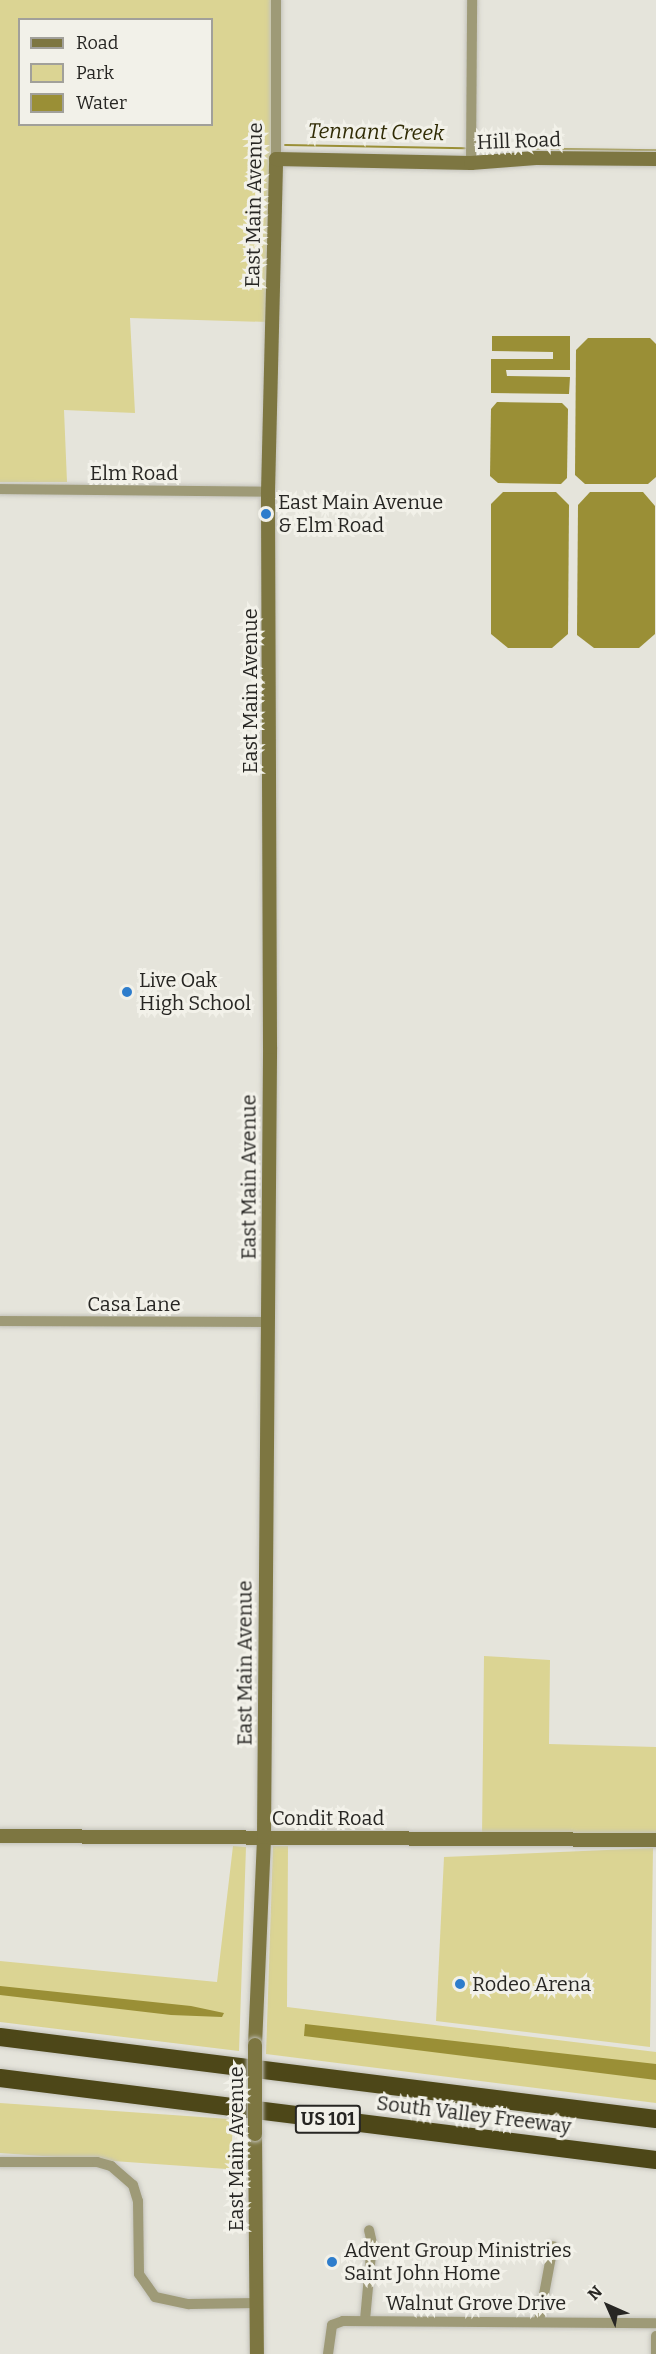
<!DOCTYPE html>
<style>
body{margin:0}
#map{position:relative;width:656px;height:2354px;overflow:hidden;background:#e5e4db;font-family:Bitter,serif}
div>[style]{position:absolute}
.green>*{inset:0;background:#dbd493;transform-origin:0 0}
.water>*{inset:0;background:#9a8f36}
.stream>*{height:2px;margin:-1px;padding:0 1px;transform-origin:1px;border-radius:1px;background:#9a8f36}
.roads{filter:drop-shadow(0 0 2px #c3c2ba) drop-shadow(0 0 2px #c3c2ba)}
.street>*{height:10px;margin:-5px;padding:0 5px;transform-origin:5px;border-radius:5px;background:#9e9a77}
.secondary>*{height:14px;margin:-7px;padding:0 7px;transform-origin:7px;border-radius:7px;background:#7d7641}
.highway>*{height:18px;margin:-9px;padding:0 9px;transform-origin:9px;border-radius:9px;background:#4d4718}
.bridges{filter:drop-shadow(0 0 2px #c3c2ba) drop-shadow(0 0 2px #c3c2ba)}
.secondary-bridge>*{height:14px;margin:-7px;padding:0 7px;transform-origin:7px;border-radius:7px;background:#7d7641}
.dots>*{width:16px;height:16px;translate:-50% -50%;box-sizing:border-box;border:3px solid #f2f1e9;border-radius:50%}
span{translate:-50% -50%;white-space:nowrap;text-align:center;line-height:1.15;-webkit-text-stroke:6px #f2f1e9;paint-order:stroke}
.shield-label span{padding:2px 4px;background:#f2f1e9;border:2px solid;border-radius:4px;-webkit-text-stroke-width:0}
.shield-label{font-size:18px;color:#272623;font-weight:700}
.street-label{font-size:20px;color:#272623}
.poi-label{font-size:20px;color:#272623}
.left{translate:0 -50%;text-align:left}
.water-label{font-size:21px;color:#302b04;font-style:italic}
.legend{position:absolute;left:18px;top:18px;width:195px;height:108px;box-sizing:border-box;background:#f2f1e9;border:2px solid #a1a09a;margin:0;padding:8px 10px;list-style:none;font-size:18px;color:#272623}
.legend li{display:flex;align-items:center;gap:12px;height:30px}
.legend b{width:30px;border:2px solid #a1a09a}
.north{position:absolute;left:578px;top:2276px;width:60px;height:60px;-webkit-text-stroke:4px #f2f1e9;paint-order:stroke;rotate:315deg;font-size:16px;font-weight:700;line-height:24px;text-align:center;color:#272623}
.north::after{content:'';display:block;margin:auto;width:21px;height:27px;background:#272623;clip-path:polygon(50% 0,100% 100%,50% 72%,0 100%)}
</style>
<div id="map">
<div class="green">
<i style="clip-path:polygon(evenodd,0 0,273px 0,268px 322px,130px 318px,135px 413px,64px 410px,67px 482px,0 482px,0 0,20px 20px,212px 20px,212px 124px,20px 124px,20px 20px)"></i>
<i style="clip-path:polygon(484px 1656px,550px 1660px,549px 1744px,656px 1747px,656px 1838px,482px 1837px)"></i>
<i style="clip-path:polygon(233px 1846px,246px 1847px,239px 2051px,0 2022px,0 1961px,217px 1982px)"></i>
<i style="clip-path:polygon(273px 1846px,288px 1846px,287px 2007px,656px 2052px,656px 2103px,266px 2054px)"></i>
<i style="clip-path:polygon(653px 1848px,650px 2047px,436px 2021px,444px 1857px)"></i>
<i style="left:0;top:2103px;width:234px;height:50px;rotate:4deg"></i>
</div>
<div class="water">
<i style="clip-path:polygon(492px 336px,570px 336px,570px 370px,506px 370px,507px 376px,570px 377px,569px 394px,491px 393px,491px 359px,553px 359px,553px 352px,492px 351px)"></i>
<i style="clip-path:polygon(588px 338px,650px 338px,656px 344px,656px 477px,648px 484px,585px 484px,575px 475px,576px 350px)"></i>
<i style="clip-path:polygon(497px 402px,562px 403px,568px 409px,567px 478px,561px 484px,498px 483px,490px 476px,491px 409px)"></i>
<i style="clip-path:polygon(503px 492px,556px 492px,569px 505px,568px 634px,552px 648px,508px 648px,491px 634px,491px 504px)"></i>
<i style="clip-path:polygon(590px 492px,643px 492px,655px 506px,655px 634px,639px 648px,594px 648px,577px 635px,578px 505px)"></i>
<i style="clip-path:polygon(0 1986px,191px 2006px,224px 2013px,222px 2017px,171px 2015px,0 1995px)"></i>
<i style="clip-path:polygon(305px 2024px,656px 2064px,656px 2080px,304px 2036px)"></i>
</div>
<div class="stream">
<i style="left:285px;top:145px;width:180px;rotate:1deg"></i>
<i style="left:482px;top:148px;width:174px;rotate:0.7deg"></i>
</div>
<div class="roads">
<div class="street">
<i style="left:276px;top:159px;width:159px;rotate:-90deg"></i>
<i style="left:471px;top:163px;width:163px;rotate:-89.6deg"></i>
<i style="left:0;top:489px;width:268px;rotate:0.6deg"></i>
<i style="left:0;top:1321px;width:268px;rotate:0.2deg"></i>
<i style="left:0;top:2162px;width:97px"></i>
<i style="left:97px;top:2162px;width:15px;rotate:16deg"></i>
<i style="left:111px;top:2166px;width:29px;rotate:41deg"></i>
<i style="left:133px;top:2185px;width:17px;rotate:73deg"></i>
<i style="left:138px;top:2201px;width:73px;rotate:89.2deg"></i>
<i style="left:139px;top:2274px;width:28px;rotate:55deg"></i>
<i style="left:155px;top:2297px;width:35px;rotate:12deg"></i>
<i style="left:189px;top:2304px;width:68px;rotate:-0.8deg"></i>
<i style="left:365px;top:2320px;width:77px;rotate:-84.8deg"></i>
<i style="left:372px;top:2243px;width:13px;rotate:-103deg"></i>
<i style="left:539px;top:2321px;width:76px;rotate:-79.4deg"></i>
<i style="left:328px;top:2354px;width:29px;rotate:-82deg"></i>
<i style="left:332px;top:2325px;width:12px;rotate:-20deg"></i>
<i style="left:343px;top:2321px;width:313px;rotate:0.4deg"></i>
<i style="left:656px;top:2354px;width:18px;rotate:-90deg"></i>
</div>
<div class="secondary">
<i style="left:0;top:1836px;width:656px;rotate:0.35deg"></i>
<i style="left:255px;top:2045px;width:208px;rotate:-87.5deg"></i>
<i style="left:264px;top:1837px;width:790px;rotate:-89.56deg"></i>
<i style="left:270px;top:1047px;width:555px;rotate:-90.21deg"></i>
<i style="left:268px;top:492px;width:333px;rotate:-88.6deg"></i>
<i style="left:276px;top:159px;width:195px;rotate:1.2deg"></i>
<i style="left:471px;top:163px;width:65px;rotate:-4.4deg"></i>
<i style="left:536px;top:158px;width:120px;rotate:0.5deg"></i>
<i style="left:255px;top:2134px;width:220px;rotate:89.5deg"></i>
</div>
<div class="highway">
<i style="left:0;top:2037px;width:661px;rotate:7.13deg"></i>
<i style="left:0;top:2078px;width:661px;rotate:7.13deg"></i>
</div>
</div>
<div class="bridges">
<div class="secondary-bridge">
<i style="left:255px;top:2134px;width:89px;rotate:-90deg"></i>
</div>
</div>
<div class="dots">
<i style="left:266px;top:514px;background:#2e7dcc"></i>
<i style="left:127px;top:992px;background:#2e7dcc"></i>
<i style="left:460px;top:1984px;background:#2e7dcc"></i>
<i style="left:332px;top:2262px;background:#2e7dcc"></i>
</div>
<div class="shield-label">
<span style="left:328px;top:2119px">US 101</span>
</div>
<div class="street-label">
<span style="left:519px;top:141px;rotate:-2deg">Hill Road</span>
<span style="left:254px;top:205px;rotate:-89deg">East Main Avenue</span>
<span style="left:134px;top:473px">Elm Road</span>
<span style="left:250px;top:691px;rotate:-90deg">East Main Avenue</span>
<span style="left:249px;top:1177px;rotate:-90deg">East Main Avenue</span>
<span style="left:134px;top:1304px">Casa Lane</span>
<span style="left:245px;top:1663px;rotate:-90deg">East Main Avenue</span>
<span style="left:328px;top:1818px">Condit Road</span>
<span style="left:474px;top:2115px;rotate:7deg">South Valley Freeway</span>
<span style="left:236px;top:2149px;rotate:-90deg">East Main Avenue</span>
<span style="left:476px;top:2303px">Walnut Grove Drive</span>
</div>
<div class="poi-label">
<span class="left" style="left:278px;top:514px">East Main Avenue<br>&amp; Elm Road</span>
<span class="left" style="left:139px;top:992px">Live Oak<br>High School</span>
<span class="left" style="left:472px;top:1984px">Rodeo Arena</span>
<span class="left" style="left:344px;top:2262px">Advent Group Ministries<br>Saint John Home</span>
</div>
<div class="water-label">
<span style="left:376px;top:132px;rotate:1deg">Tennant Creek</span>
</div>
<ul class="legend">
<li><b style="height:8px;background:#7d7641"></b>Road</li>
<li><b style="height:16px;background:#dbd493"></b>Park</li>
<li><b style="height:16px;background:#9a8f36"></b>Water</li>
</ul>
<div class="north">N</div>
</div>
